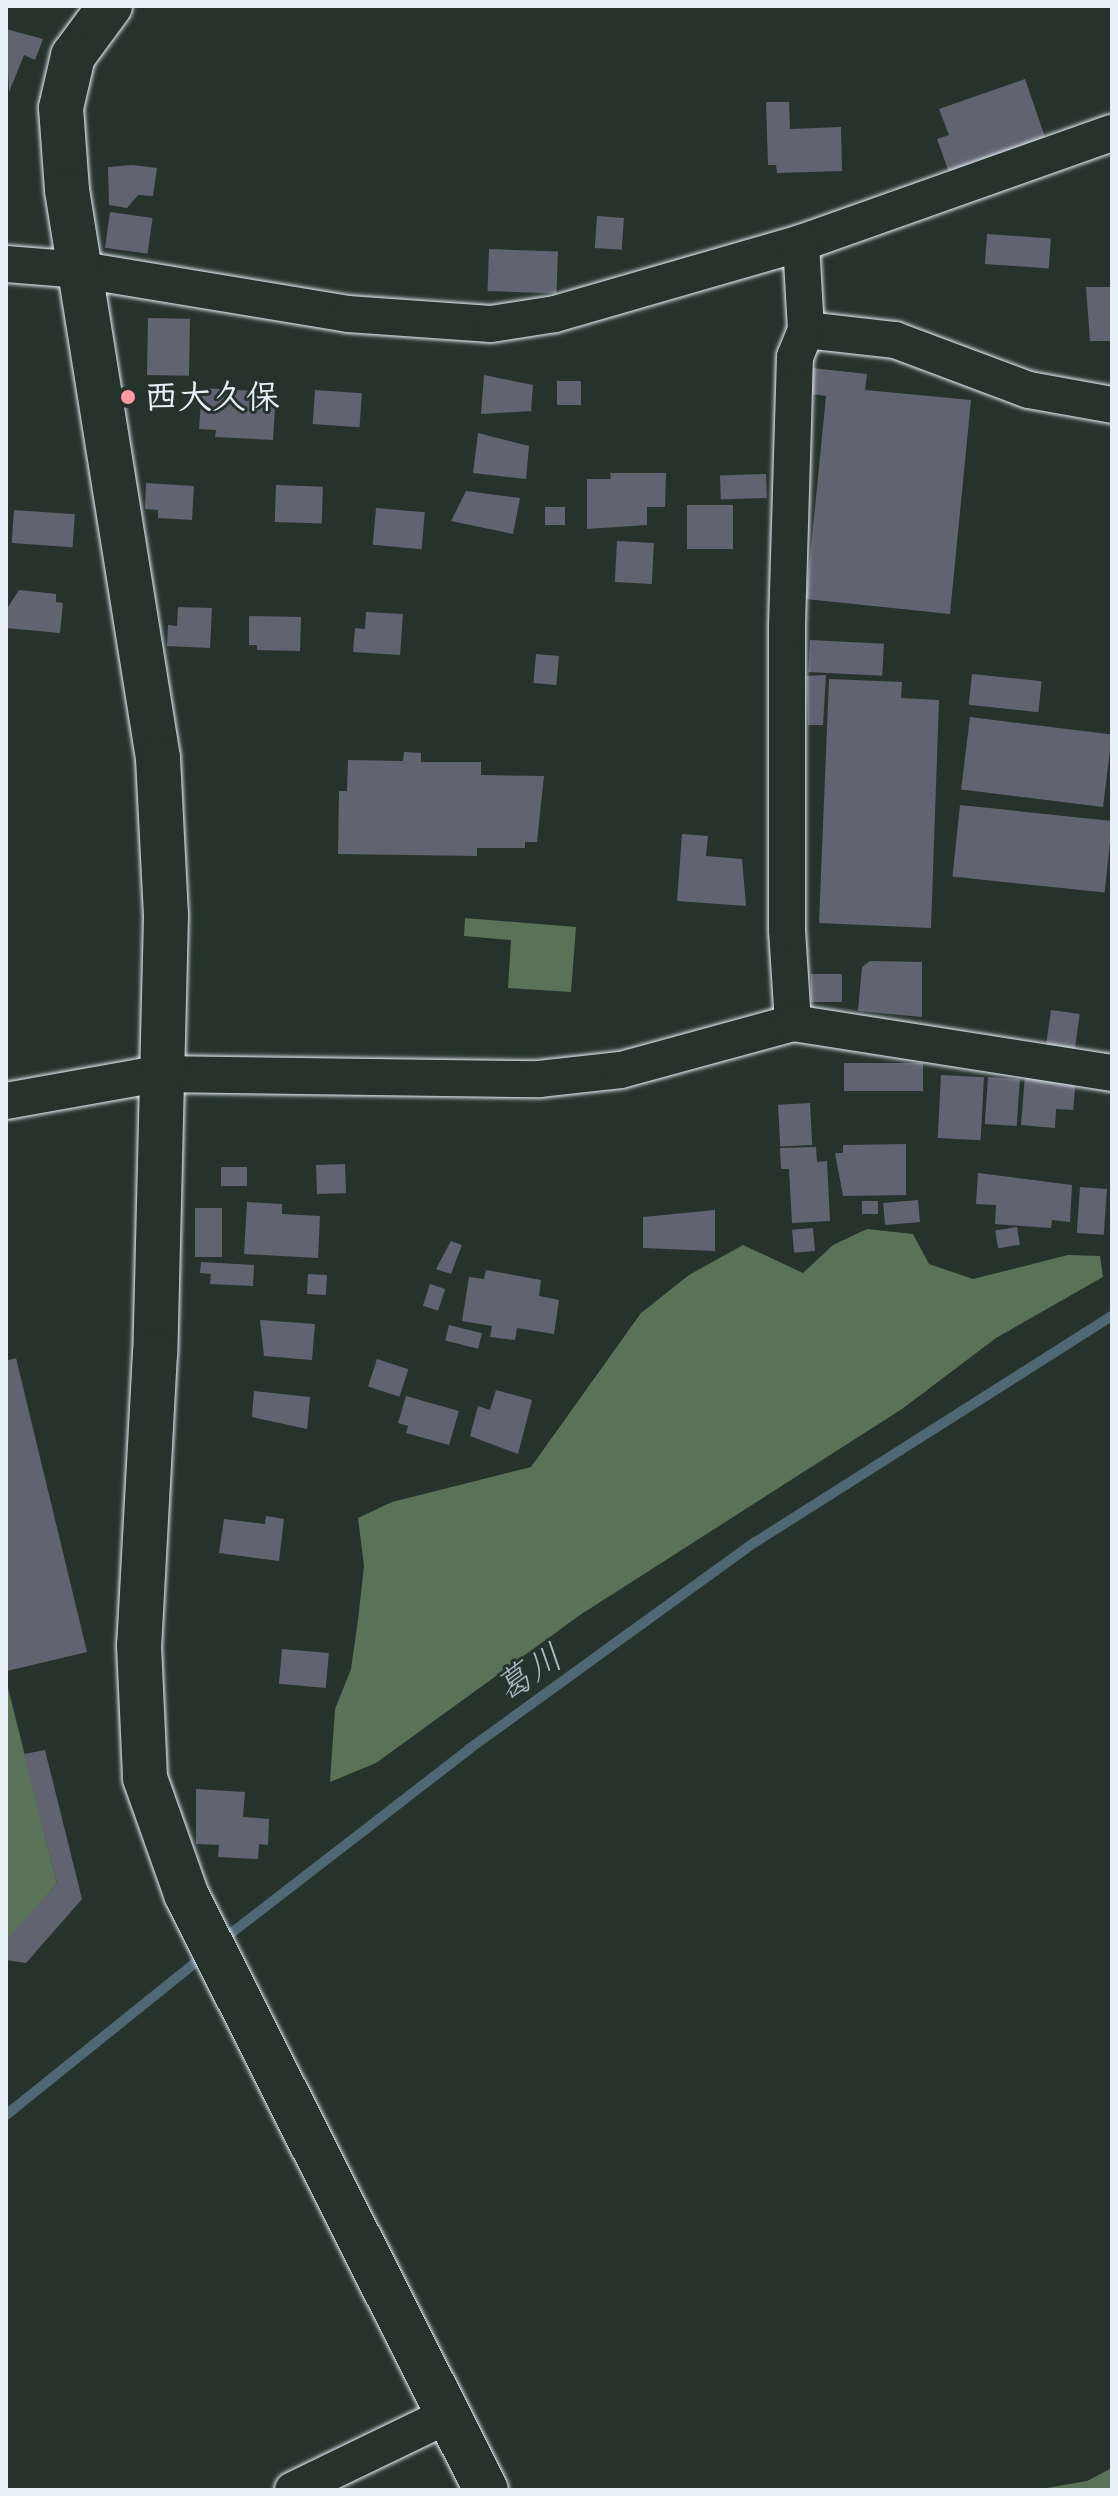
<!DOCTYPE html>
<meta charset="utf-8">
<style>
body{margin:0}
#map{position:relative;width:1118px;height:2496px;overflow:hidden;background:#26332d;font-family:Caveat,"Klee One",sans-serif}
div>[style]{position:absolute}
.green>*{inset:0;background:#5a7257}
.stream>*{height:10px;margin:-5px;padding:0 5px;transform-origin:5px;border-radius:5px;background:#4f6873}
.building>*{inset:0;background:#626370;transform-origin:0 0}
.roads{filter:drop-shadow(0 0 2px #e8f1f8) drop-shadow(0 0 2px #e8f1f8)}
.minor>*{height:36px;margin:-18px;padding:0 18px;transform-origin:18px;border-radius:18px;background:#26332d}
.tertiary>*{height:44px;margin:-22px;padding:0 22px;transform-origin:22px;border-radius:22px;background:#26332d}
.dots>*{width:22px;height:22px;translate:-50% -50%;box-sizing:border-box;border:4px solid #26332d;border-radius:50%}
span{translate:-50% -50%;white-space:nowrap;text-align:center;line-height:1.15;-webkit-text-stroke:6px #26332d;paint-order:stroke}
.poi-label{font-size:34px;color:#e8f1f8;font-weight:700}
.left{translate:0 -50%;text-align:left}
.water-label{font-size:36px;color:#abbac3;font-style:italic}
.frame{position:absolute;inset:0;border:8px solid #e8f1f8;pointer-events:none}
</style>
<div id="map">
<div class="green">
<i style="clip-path:polygon(465px 918px,576px 927px,571px 992px,508px 988px,511px 940px,464px 936px)"></i>
<i style="clip-path:polygon(867px 1229px,913px 1234px,929px 1264px,973px 1279px,1068px 1255px,1100px 1256px,1103px 1277px,996px 1338px,902px 1409px,580px 1615px,376px 1763px,330px 1782px,335px 1709px,351px 1669px,358px 1620px,364px 1566px,358px 1518px,392px 1502px,531px 1467px,641px 1313px,689px 1275px,743px 1245px,803px 1273px,833px 1245px)"></i>
<i style="clip-path:polygon(6px 1680px,57px 1883px,8px 1941px,6px 1941px)"></i>
<i style="clip-path:polygon(1112px 2468px,1112px 2490px,1035px 2490px,1087px 2481px)"></i>
</div>
<div class="stream">
<i style="left:221px;top:1941px;width:314px;rotate:-37.7deg"></i>
<i style="left:469px;top:1749px;width:352px;rotate:-35.9deg"></i>
<i style="left:754px;top:1543px;width:424px;rotate:-32.4deg"></i>
<i style="left:6px;top:2115px;width:257px;rotate:-38.8deg"></i>
</div>
<div class="building">
<i style="clip-path:polygon(6px 29px,43px 39px,35px 60px,24px 55px,9px 92px)"></i>
<i style="clip-path:polygon(1025px 79px,1045px 137px,974px 162px,977px 168px,951px 178px,937px 139px,949px 135px,939px 109px)"></i>
<i style="clip-path:polygon(766px 102px,789px 102px,790px 129px,841px 127px,842px 171px,777px 173px,776px 165px,768px 165px)"></i>
<i style="clip-path:polygon(132px 165px,157px 168px,153px 196px,138px 195px,127px 208px,109px 205px,108px 167px)"></i>
<i style="left:110px;top:212px;width:43px;height:36px;rotate:8deg"></i>
<i style="left:597px;top:216px;width:27px;height:32px;rotate:4deg"></i>
<i style="left:987px;top:234px;width:64px;height:30px;rotate:4deg"></i>
<i style="left:489px;top:249px;width:69px;height:42px;rotate:2deg"></i>
<i style="clip-path:polygon(1086px 287px,1112px 287px,1112px 341px,1090px 341px)"></i>
<i style="left:148px;top:318px;width:42px;height:57px;rotate:1deg"></i>
<i style="clip-path:polygon(812px 368px,867px 374px,865px 390px,971px 400px,950px 614px,806px 599px,826px 396px,810px 394px)"></i>
<i style="clip-path:polygon(484px 375px,533px 385px,531px 411px,481px 414px)"></i>
<i style="left:557px;top:381px;width:24px;height:24px"></i>
<i style="clip-path:polygon(202px 388px,276px 392px,273px 440px,215px 437px,216px 430px,199px 429px)"></i>
<i style="left:315px;top:390px;width:47px;height:34px;rotate:4deg"></i>
<i style="clip-path:polygon(478px 433px,529px 446px,526px 479px,473px 473px)"></i>
<i style="clip-path:polygon(610px 473px,666px 473px,665px 507px,647px 507px,647px 525px,587px 529px,587px 479px,611px 479px)"></i>
<i style="left:766px;top:474px;width:24px;height:46px;rotate:88deg"></i>
<i style="clip-path:polygon(146px 483px,194px 486px,192px 520px,158px 518px,158px 510px,145px 509px)"></i>
<i style="left:276px;top:485px;width:47px;height:37px;rotate:2deg"></i>
<i style="clip-path:polygon(466px 491px,520px 498px,513px 534px,451px 521px)"></i>
<i style="left:687px;top:505px;width:46px;height:44px"></i>
<i style="left:545px;top:507px;width:20px;height:18px"></i>
<i style="left:376px;top:508px;width:49px;height:37px;rotate:5deg"></i>
<i style="left:14px;top:510px;width:61px;height:33px;rotate:4deg"></i>
<i style="left:617px;top:541px;width:37px;height:41px;rotate:3deg"></i>
<i style="clip-path:polygon(19px 590px,56px 594px,56px 602px,63px 603px,60px 633px,6px 628px,6px 610px)"></i>
<i style="clip-path:polygon(178px 607px,212px 608px,210px 648px,167px 646px,168px 625px,177px 626px)"></i>
<i style="clip-path:polygon(366px 612px,403px 614px,400px 655px,353px 652px,355px 628px,365px 629px)"></i>
<i style="clip-path:polygon(249px 616px,301px 617px,300px 651px,257px 650px,257px 645px,249px 645px)"></i>
<i style="left:810px;top:640px;width:74px;height:32px;rotate:3deg"></i>
<i style="left:536px;top:654px;width:23px;height:29px;rotate:5deg"></i>
<i style="left:972px;top:674px;width:70px;height:31px;rotate:6deg"></i>
<i style="clip-path:polygon(826px 675px,823px 725px,808px 725px,807px 676px)"></i>
<i style="clip-path:polygon(829px 679px,902px 682px,901px 698px,939px 700px,931px 928px,819px 923px)"></i>
<i style="left:970px;top:717px;width:143px;height:73px;rotate:7deg"></i>
<i style="clip-path:polygon(404px 752px,421px 753px,421px 762px,481px 762px,481px 775px,544px 776px,537px 842px,525px 842px,525px 848px,477px 848px,477px 856px,338px 854px,339px 791px,347px 791px,348px 760px,403px 761px)"></i>
<i style="left:960px;top:805px;width:153px;height:72px;rotate:6deg"></i>
<i style="clip-path:polygon(682px 834px,708px 836px,706px 856px,742px 859px,746px 906px,677px 901px)"></i>
<i style="clip-path:polygon(870px 961px,922px 962px,922px 1017px,858px 1011px,862px 967px)"></i>
<i style="left:842px;top:974px;width:28px;height:31px;rotate:90deg"></i>
<i style="left:1051px;top:1010px;width:29px;height:38px;rotate:8deg"></i>
<i style="left:923px;top:1063px;width:28px;height:79px;rotate:90deg"></i>
<i style="left:941px;top:1075px;width:43px;height:63px;rotate:3deg"></i>
<i style="clip-path:polygon(1025px 1075px,1076px 1079px,1073px 1110px,1056px 1109px,1055px 1128px,1021px 1125px)"></i>
<i style="left:988px;top:1077px;width:32px;height:47px;rotate:4deg"></i>
<i style="left:810px;top:1103px;width:42px;height:32px;rotate:87deg"></i>
<i style="clip-path:polygon(906px 1144px,906px 1195px,843px 1196px,835px 1153px,843px 1153px,843px 1145px)"></i>
<i style="clip-path:polygon(816px 1147px,817px 1162px,827px 1161px,830px 1221px,792px 1223px,789px 1169px,781px 1169px,780px 1148px)"></i>
<i style="left:345px;top:1164px;width:29px;height:29px;rotate:88deg"></i>
<i style="left:221px;top:1167px;width:26px;height:19px"></i>
<i style="clip-path:polygon(978px 1173px,1072px 1185px,1070px 1222px,1052px 1220px,1051px 1228px,995px 1224px,996px 1205px,976px 1204px)"></i>
<i style="left:1080px;top:1187px;width:27px;height:46px;rotate:4deg"></i>
<i style="left:918px;top:1200px;width:22px;height:35px;rotate:85deg"></i>
<i style="left:878px;top:1201px;width:13px;height:16px;rotate:90deg"></i>
<i style="clip-path:polygon(247px 1202px,282px 1204px,282px 1214px,320px 1216px,318px 1258px,244px 1254px)"></i>
<i style="left:195px;top:1208px;width:27px;height:49px"></i>
<i style="clip-path:polygon(715px 1210px,715px 1251px,643px 1248px,643px 1217px)"></i>
<i style="left:1017px;top:1227px;width:18px;height:22px;rotate:81deg"></i>
<i style="left:813px;top:1228px;width:23px;height:21px;rotate:85deg"></i>
<i style="clip-path:polygon(451px 1241px,462px 1245px,451px 1274px,436px 1269px)"></i>
<i style="clip-path:polygon(201px 1262px,254px 1265px,253px 1286px,210px 1284px,211px 1274px,200px 1273px)"></i>
<i style="clip-path:polygon(486px 1270px,541px 1280px,539px 1296px,559px 1300px,554px 1334px,517px 1328px,515px 1340px,490px 1337px,492px 1326px,462px 1321px,469px 1277px,484px 1279px)"></i>
<i style="left:308px;top:1274px;width:19px;height:20px;rotate:3deg"></i>
<i style="left:430px;top:1284px;width:16px;height:23px;rotate:18deg"></i>
<i style="clip-path:polygon(260px 1320px,315px 1324px,312px 1360px,264px 1356px)"></i>
<i style="left:449px;top:1325px;width:34px;height:16px;rotate:14deg"></i>
<i style="clip-path:polygon(16px 1358px,87px 1652px,7px 1671px,6px 1361px)"></i>
<i style="left:377px;top:1359px;width:33px;height:29px;rotate:18deg"></i>
<i style="clip-path:polygon(496px 1390px,532px 1400px,518px 1454px,470px 1436px,478px 1406px,490px 1410px)"></i>
<i style="clip-path:polygon(254px 1391px,310px 1397px,307px 1429px,252px 1417px)"></i>
<i style="clip-path:polygon(406px 1396px,459px 1411px,449px 1445px,406px 1433px,408px 1426px,398px 1423px)"></i>
<i style="clip-path:polygon(266px 1516px,284px 1519px,279px 1561px,219px 1553px,224px 1519px,265px 1524px)"></i>
<i style="left:282px;top:1649px;width:47px;height:35px;rotate:5deg"></i>
<i style="clip-path:polygon(45px 1750px,82px 1899px,26px 1963px,6px 1960px,6px 1941px,57px 1883px,24px 1754px)"></i>
<i style="clip-path:polygon(196px 1789px,245px 1792px,243px 1817px,269px 1819px,268px 1845px,259px 1844px,258px 1859px,218px 1857px,219px 1845px,196px 1844px)"></i>
</div>
<div class="roads">
<div class="minor">
<i style="left:6px;top:264px;width:76px;rotate:4.5deg"></i>
<i style="left:82px;top:270px;width:270px;rotate:9.4deg"></i>
<i style="left:348px;top:314px;width:143px;rotate:4deg"></i>
<i style="left:491px;top:324px;width:65px;rotate:-8.9deg"></i>
<i style="left:555px;top:314px;width:256px;rotate:-16.1deg"></i>
<i style="left:801px;top:243px;width:330px;rotate:-19.5deg"></i>
<i style="left:806px;top:330px;width:90px;rotate:6.4deg"></i>
<i style="left:895px;top:340px;width:143px;rotate:20.5deg"></i>
<i style="left:1029px;top:390px;width:84px;rotate:10.2deg"></i>
<i style="left:793px;top:1023px;width:94px;rotate:-93.7deg"></i>
<i style="left:787px;top:929px;width:304px;rotate:-90deg"></i>
<i style="left:787px;top:625px;width:268px;rotate:-88.3deg"></i>
<i style="left:795px;top:357px;width:29px;rotate:-68deg"></i>
<i style="left:806px;top:330px;width:87px;rotate:-93.3deg"></i>
<i style="left:6px;top:1101px;width:154px;rotate:-10.1deg"></i>
<i style="left:158px;top:1074px;width:381px;rotate:0.8deg"></i>
<i style="left:539px;top:1079px;width:82px;rotate:-6.3deg"></i>
<i style="left:621px;top:1070px;width:178px;rotate:-15.3deg"></i>
<i style="left:793px;top:1023px;width:323px;rotate:8.9deg"></i>
<i style="left:293px;top:2490px;width:170px;rotate:-25.8deg"></i>
</div>
<div class="tertiary">
<i style="left:110px;top:6px;width:62px;rotate:126.5deg"></i>
<i style="left:73px;top:56px;width:53px;rotate:103deg"></i>
<i style="left:61px;top:108px;width:82px;rotate:85.8deg"></i>
<i style="left:67px;top:190px;width:575px;rotate:80.9deg"></i>
<i style="left:158px;top:758px;width:158px;rotate:87.1deg"></i>
<i style="left:166px;top:916px;width:437px;rotate:91.4deg"></i>
<i style="left:155px;top:1353px;width:292px;rotate:93.1deg"></i>
<i style="left:139px;top:1645px;width:133px;rotate:87.4deg"></i>
<i style="left:145px;top:1778px;width:123px;rotate:70.5deg"></i>
<i style="left:186px;top:1894px;width:667px;rotate:63.28deg"></i>
</div>
</div>
<div class="dots">
<i style="left:128px;top:397px;background:#ff9aa2"></i>
</div>
<div class="poi-label">
<span class="left" style="left:144px;top:397px">西大久保</span>
</div>
<div class="water-label">
<span style="left:529px;top:1673px;rotate:-33deg">葛川</span>
</div>
<div class="frame"></div>
</div>
